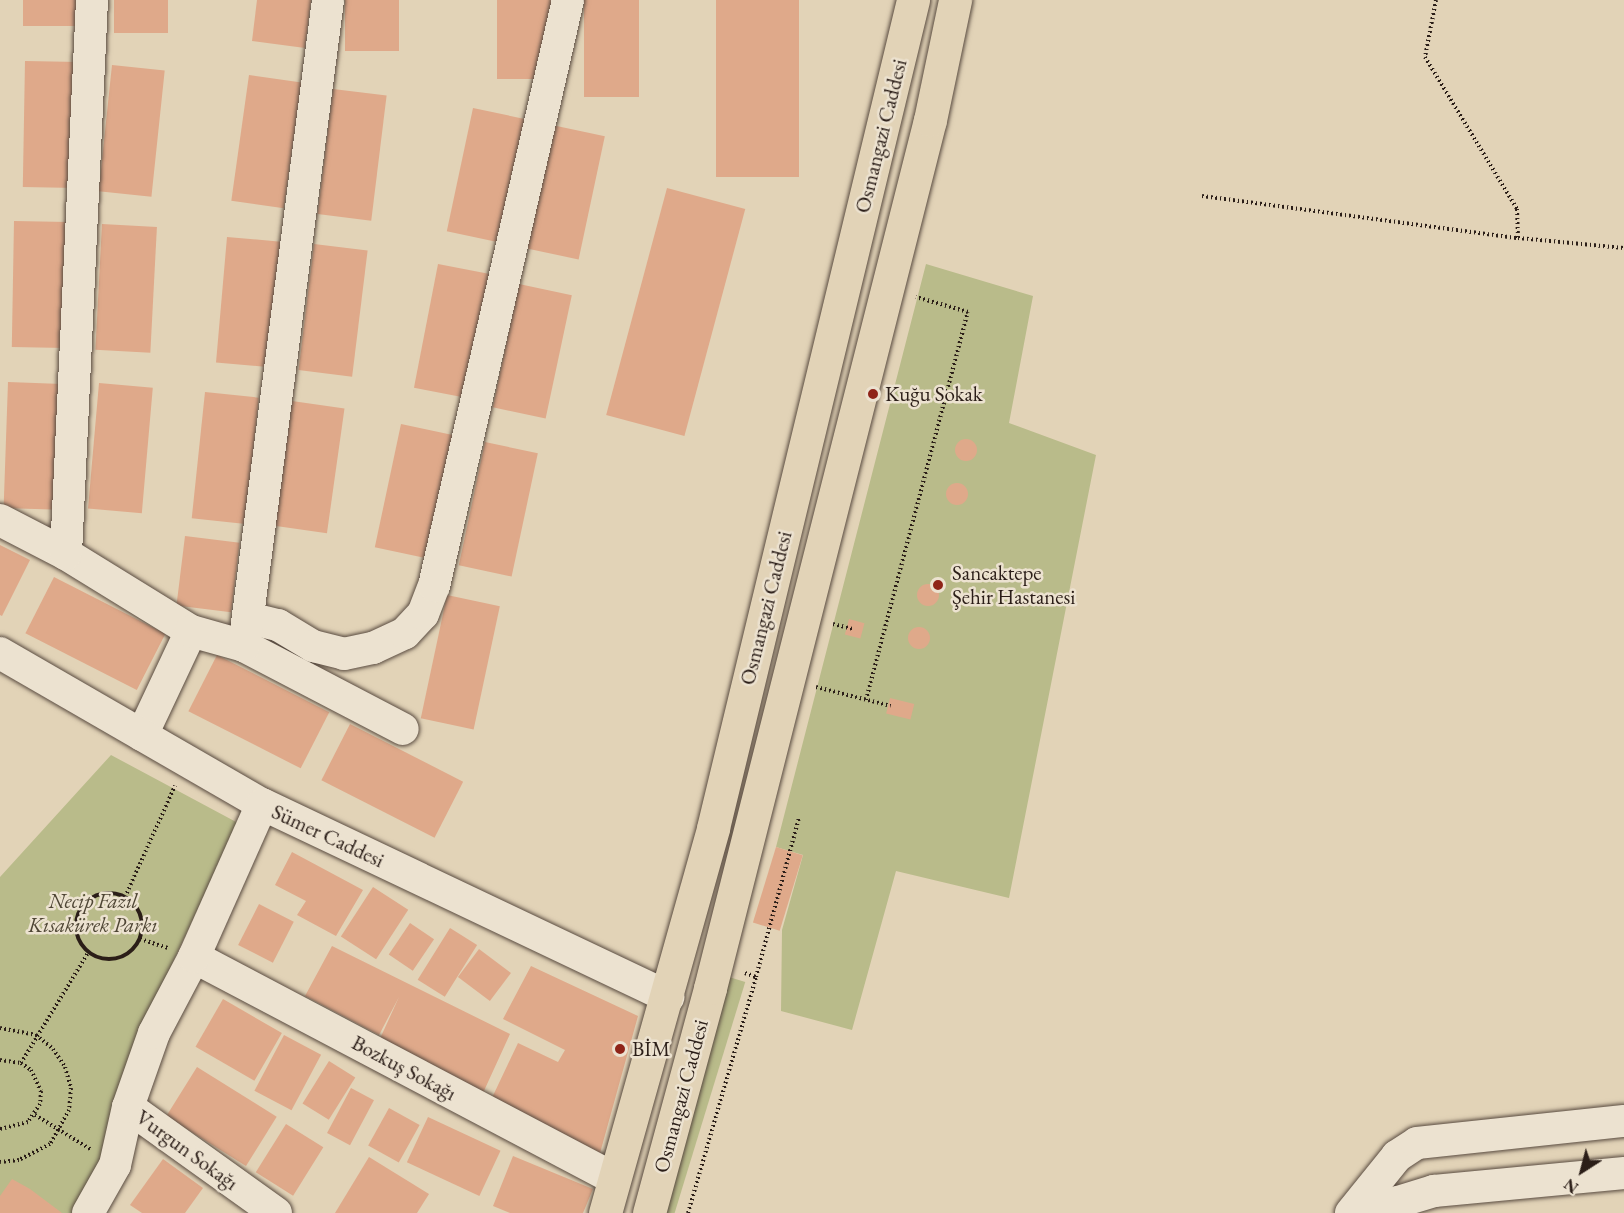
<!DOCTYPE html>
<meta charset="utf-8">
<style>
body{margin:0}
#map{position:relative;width:1624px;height:1213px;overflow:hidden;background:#e2d3b7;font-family:"EB Garamond",serif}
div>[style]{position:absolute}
.green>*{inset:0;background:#b9bb8a;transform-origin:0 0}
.building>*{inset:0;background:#dfa98a;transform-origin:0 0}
.round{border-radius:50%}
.path>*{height:4px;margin-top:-2px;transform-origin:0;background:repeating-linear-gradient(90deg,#2b1e18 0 1.5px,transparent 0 4.5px)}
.path>.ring{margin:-2px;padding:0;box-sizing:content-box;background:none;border:4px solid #2b1e18;border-radius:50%}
.roads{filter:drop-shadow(0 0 2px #594b40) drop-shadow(0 0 2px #594b40)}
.minor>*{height:32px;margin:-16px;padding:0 16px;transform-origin:16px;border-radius:16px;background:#ece2d0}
.major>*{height:33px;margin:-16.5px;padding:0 16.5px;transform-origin:16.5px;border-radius:16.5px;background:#e2d3b7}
.dots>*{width:16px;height:16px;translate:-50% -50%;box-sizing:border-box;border:3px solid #ece2d0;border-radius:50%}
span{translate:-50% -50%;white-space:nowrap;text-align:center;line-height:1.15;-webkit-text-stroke:5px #ece2d0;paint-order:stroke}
.street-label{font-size:21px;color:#2b1e18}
.poi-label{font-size:21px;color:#2b1e18}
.left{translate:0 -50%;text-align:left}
.park-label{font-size:21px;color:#4e4534;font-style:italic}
.north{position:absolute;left:1552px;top:1141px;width:60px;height:60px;-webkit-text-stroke:4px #ece2d0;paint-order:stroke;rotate:216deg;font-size:16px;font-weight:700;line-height:24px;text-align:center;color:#2b1e18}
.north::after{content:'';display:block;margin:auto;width:21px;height:27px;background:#2b1e18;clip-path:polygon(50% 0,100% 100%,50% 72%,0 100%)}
</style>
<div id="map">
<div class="green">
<i style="clip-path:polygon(926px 264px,1033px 296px,1009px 423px,1096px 455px,1009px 898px,896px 871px,852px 1030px,781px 1011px,782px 930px,803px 855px,776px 847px)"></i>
<i style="clip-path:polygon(111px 755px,238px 823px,128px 1058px,94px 1184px,72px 1213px,0 1213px,0 877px)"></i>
<i style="left:729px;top:977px;width:17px;height:245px;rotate:17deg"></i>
</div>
<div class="building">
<i style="left:23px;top:0;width:54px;height:26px"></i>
<i style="left:114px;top:0;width:54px;height:33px"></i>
<i style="clip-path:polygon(257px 0,311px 0,305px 48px,252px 41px)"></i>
<i style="left:345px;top:0;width:54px;height:51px"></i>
<i style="left:497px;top:0;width:56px;height:79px"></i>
<i style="left:584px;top:0;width:55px;height:97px"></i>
<i style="left:716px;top:0;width:83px;height:177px"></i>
<i style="left:25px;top:61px;width:54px;height:126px;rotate:1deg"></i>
<i style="left:112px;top:65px;width:53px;height:127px;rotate:6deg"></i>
<i style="left:249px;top:75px;width:53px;height:127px;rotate:8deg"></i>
<i style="left:333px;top:89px;width:54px;height:126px;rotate:7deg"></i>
<i style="left:473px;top:108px;width:54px;height:126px;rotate:12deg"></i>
<i style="left:552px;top:125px;width:54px;height:126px;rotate:12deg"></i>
<i style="left:667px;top:188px;width:81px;height:235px;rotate:15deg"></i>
<i style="left:14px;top:221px;width:54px;height:126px;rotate:1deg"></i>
<i style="left:102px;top:224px;width:55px;height:126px;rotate:3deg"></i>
<i style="left:227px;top:237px;width:54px;height:126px;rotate:5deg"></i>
<i style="left:314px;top:244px;width:54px;height:127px;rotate:7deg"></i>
<i style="left:438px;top:264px;width:54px;height:126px;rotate:11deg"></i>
<i style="left:519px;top:284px;width:54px;height:126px;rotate:12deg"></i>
<i style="left:8px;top:382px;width:54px;height:126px;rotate:2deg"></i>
<i style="left:99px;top:383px;width:54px;height:126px;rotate:5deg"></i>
<i style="left:205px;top:392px;width:54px;height:127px;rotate:6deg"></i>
<i style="left:292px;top:401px;width:53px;height:126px;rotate:8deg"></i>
<i style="left:401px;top:424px;width:54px;height:126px;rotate:12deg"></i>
<i class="round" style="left:955px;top:439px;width:22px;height:22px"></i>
<i style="left:485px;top:442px;width:54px;height:126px;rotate:12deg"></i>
<i class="round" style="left:946px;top:483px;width:22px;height:22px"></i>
<i style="left:185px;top:536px;width:55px;height:70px;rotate:7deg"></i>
<i style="clip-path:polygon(0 545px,30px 560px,2px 616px,0 615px)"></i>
<i style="left:54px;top:577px;width:125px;height:63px;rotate:27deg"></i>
<i class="round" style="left:917px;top:584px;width:22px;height:22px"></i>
<i style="left:447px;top:595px;width:54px;height:126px;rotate:12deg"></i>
<i style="left:849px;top:619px;width:16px;height:16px;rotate:15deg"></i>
<i class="round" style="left:908px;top:627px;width:22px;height:22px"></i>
<i style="left:217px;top:655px;width:126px;height:63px;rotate:27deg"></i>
<i style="left:890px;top:698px;width:25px;height:16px;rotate:14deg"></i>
<i style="left:350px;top:724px;width:127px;height:63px;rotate:27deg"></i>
<i style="left:776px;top:847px;width:28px;height:79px;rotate:17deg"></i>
<i style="clip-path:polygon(292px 852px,363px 890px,336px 936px,297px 915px,306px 901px,275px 885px)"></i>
<i style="left:373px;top:887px;width:42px;height:59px;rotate:33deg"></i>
<i style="left:259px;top:904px;width:39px;height:46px;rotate:27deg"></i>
<i style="left:410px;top:923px;width:29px;height:38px;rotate:34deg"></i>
<i style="left:450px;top:928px;width:32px;height:61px;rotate:32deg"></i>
<i style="clip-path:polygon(332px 946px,510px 1034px,483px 1093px,378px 1043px,399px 997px,379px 1035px,305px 996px)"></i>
<i style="left:479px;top:949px;width:40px;height:35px;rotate:37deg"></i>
<i style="clip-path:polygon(531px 966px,638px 1016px,600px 1153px,490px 1102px,518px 1043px,558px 1062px,565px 1050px,503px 1019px)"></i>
<i style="left:223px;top:999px;width:68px;height:55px;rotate:30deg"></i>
<i style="left:284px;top:1035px;width:42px;height:63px;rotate:28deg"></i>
<i style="left:329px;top:1061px;width:31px;height:50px;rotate:32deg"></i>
<i style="left:197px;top:1067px;width:94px;height:58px;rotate:32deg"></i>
<i style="left:351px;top:1088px;width:26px;height:51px;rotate:28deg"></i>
<i style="left:389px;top:1108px;width:35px;height:43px;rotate:29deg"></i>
<i style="left:428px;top:1117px;width:80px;height:50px;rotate:25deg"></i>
<i style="left:286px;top:1124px;width:44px;height:57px;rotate:32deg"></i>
<i style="clip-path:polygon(513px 1156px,593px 1189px,583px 1213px,510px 1213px,493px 1206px)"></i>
<i style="clip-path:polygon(369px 1157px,429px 1194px,417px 1213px,335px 1213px)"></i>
<i style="clip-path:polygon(163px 1159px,203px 1188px,185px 1213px,142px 1213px,130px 1205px)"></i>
<i style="clip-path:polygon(12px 1179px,30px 1189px,62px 1213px,0 1213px,0 1196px)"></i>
</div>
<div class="path">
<i style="left:1436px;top:0;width:58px;rotate:100.9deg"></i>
<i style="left:1425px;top:57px;width:178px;rotate:58.8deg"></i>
<i style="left:1517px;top:209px;width:29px;rotate:88deg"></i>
<i style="left:1202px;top:196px;width:319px;rotate:7.6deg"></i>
<i style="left:1518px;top:238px;width:106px;rotate:5.4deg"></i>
<i style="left:833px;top:624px;width:21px;rotate:14deg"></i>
<i style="left:816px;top:687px;width:77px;rotate:14.2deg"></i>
<i style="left:866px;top:700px;width:401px;rotate:-75.3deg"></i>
<i style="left:968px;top:312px;width:54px;rotate:-163.9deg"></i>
<i class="ring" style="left:76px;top:893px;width:62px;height:62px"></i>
<i style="left:125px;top:897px;width:122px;rotate:-65.8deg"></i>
<i style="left:140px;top:939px;width:29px;rotate:18deg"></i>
<i style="left:745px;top:973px;width:12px;rotate:20deg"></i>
<i style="left:756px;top:977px;width:165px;rotate:-74.9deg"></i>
<i style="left:0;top:1028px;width:37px;rotate:11deg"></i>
<i style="left:36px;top:1035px;width:22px;rotate:39deg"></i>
<i style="left:53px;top:1049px;width:22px;rotate:56deg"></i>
<i style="left:65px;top:1067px;width:22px;rotate:74deg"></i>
<i style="left:71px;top:1088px;width:22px;rotate:95deg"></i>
<i style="left:69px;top:1110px;width:39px;rotate:119deg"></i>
<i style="left:50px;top:1144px;width:35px;rotate:153deg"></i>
<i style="left:19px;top:1160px;width:19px;rotate:174deg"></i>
<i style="left:0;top:1060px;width:21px;rotate:8deg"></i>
<i style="left:21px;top:1063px;width:12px;rotate:35deg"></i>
<i style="left:31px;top:1070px;width:23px;rotate:65deg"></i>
<i style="left:41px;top:1091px;width:13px;rotate:94deg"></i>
<i style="left:40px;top:1104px;width:22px;rotate:124deg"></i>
<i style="left:28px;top:1122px;width:29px;rotate:166deg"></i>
<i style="left:21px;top:1063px;width:129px;rotate:-58.7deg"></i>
<i style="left:35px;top:1115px;width:65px;rotate:31.7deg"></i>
<i style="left:688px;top:1213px;width:246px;rotate:-73.9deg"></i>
</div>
<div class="roads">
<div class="minor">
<i style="left:0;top:520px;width:74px;rotate:27.3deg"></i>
<i style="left:66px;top:554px;width:147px;rotate:31.6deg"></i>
<i style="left:191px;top:631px;width:115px;rotate:115.2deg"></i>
<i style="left:66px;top:554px;width:555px;rotate:-87.31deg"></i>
<i style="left:249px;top:618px;width:30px;rotate:14deg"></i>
<i style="left:278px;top:625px;width:41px;rotate:31deg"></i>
<i style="left:313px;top:646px;width:32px;rotate:14deg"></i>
<i style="left:344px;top:654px;width:30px;rotate:-12deg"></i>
<i style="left:373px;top:648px;width:35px;rotate:-25deg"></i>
<i style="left:405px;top:633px;width:26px;rotate:-47deg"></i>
<i style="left:423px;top:614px;width:30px;rotate:-69deg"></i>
<i style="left:434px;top:586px;width:601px;rotate:-77.12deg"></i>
<i style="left:191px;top:631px;width:55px;rotate:15.8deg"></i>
<i style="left:244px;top:646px;width:179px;rotate:27.6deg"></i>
<i style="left:244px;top:646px;width:651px;rotate:-82.59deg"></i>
<i style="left:0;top:653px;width:302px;rotate:30deg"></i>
<i style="left:262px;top:804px;width:450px;rotate:25.4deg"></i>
<i style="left:194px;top:957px;width:476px;rotate:27.8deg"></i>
<i style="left:128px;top:1107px;width:182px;rotate:35.6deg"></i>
<i style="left:88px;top:1213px;width:55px;rotate:-60.6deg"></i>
<i style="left:115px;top:1165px;width:59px;rotate:-77.4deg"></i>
<i style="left:128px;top:1107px;width:78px;rotate:-70.6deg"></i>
<i style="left:154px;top:1033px;width:86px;rotate:-62.2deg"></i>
<i style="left:194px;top:957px;width:167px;rotate:-66deg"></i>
<i style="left:1351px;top:1213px;width:73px;rotate:-51.1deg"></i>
<i style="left:1397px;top:1156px;width:24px;rotate:-33deg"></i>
<i style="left:1417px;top:1143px;width:208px;rotate:-6.1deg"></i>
<i style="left:1384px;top:1213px;width:18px;rotate:-38deg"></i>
<i style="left:1398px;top:1202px;width:38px;rotate:-17deg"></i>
<i style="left:1434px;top:1191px;width:191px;rotate:-5.4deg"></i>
</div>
<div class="major">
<i style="left:605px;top:1213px;width:400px;rotate:-74.3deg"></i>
<i style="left:713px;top:828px;width:852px;rotate:-76.42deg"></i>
<i style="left:649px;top:1213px;width:233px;rotate:-74.8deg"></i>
<i style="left:710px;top:988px;width:895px;rotate:-75.78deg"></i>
<i style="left:930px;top:120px;width:123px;rotate:-78.2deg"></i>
</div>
</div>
<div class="dots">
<i style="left:873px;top:394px;background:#8f2418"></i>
<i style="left:938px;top:585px;background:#8f2418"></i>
<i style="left:620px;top:1049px;background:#8f2418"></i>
</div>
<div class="street-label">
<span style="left:881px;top:136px;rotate:-76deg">Osmangazi Caddesi</span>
<span style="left:766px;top:608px;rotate:-76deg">Osmangazi Caddesi</span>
<span style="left:328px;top:836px;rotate:25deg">Sümer Caddesi</span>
<span style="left:404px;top:1068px;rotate:28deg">Bozkuş Sokağı</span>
<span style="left:681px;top:1096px;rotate:-75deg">Osmangazi Caddesi</span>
<span style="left:187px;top:1150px;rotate:36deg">Vurgun Sokağı</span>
</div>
<div class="poi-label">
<span class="left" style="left:885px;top:394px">Kuğu Sokak</span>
<span class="left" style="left:952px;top:585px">Sancaktepe<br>Şehir Hastanesi</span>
<span class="left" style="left:632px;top:1049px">BİM</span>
</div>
<div class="park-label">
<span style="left:93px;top:913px">Necip Fazıl<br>Kısakürek Parkı</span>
</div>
<div class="north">N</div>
</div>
